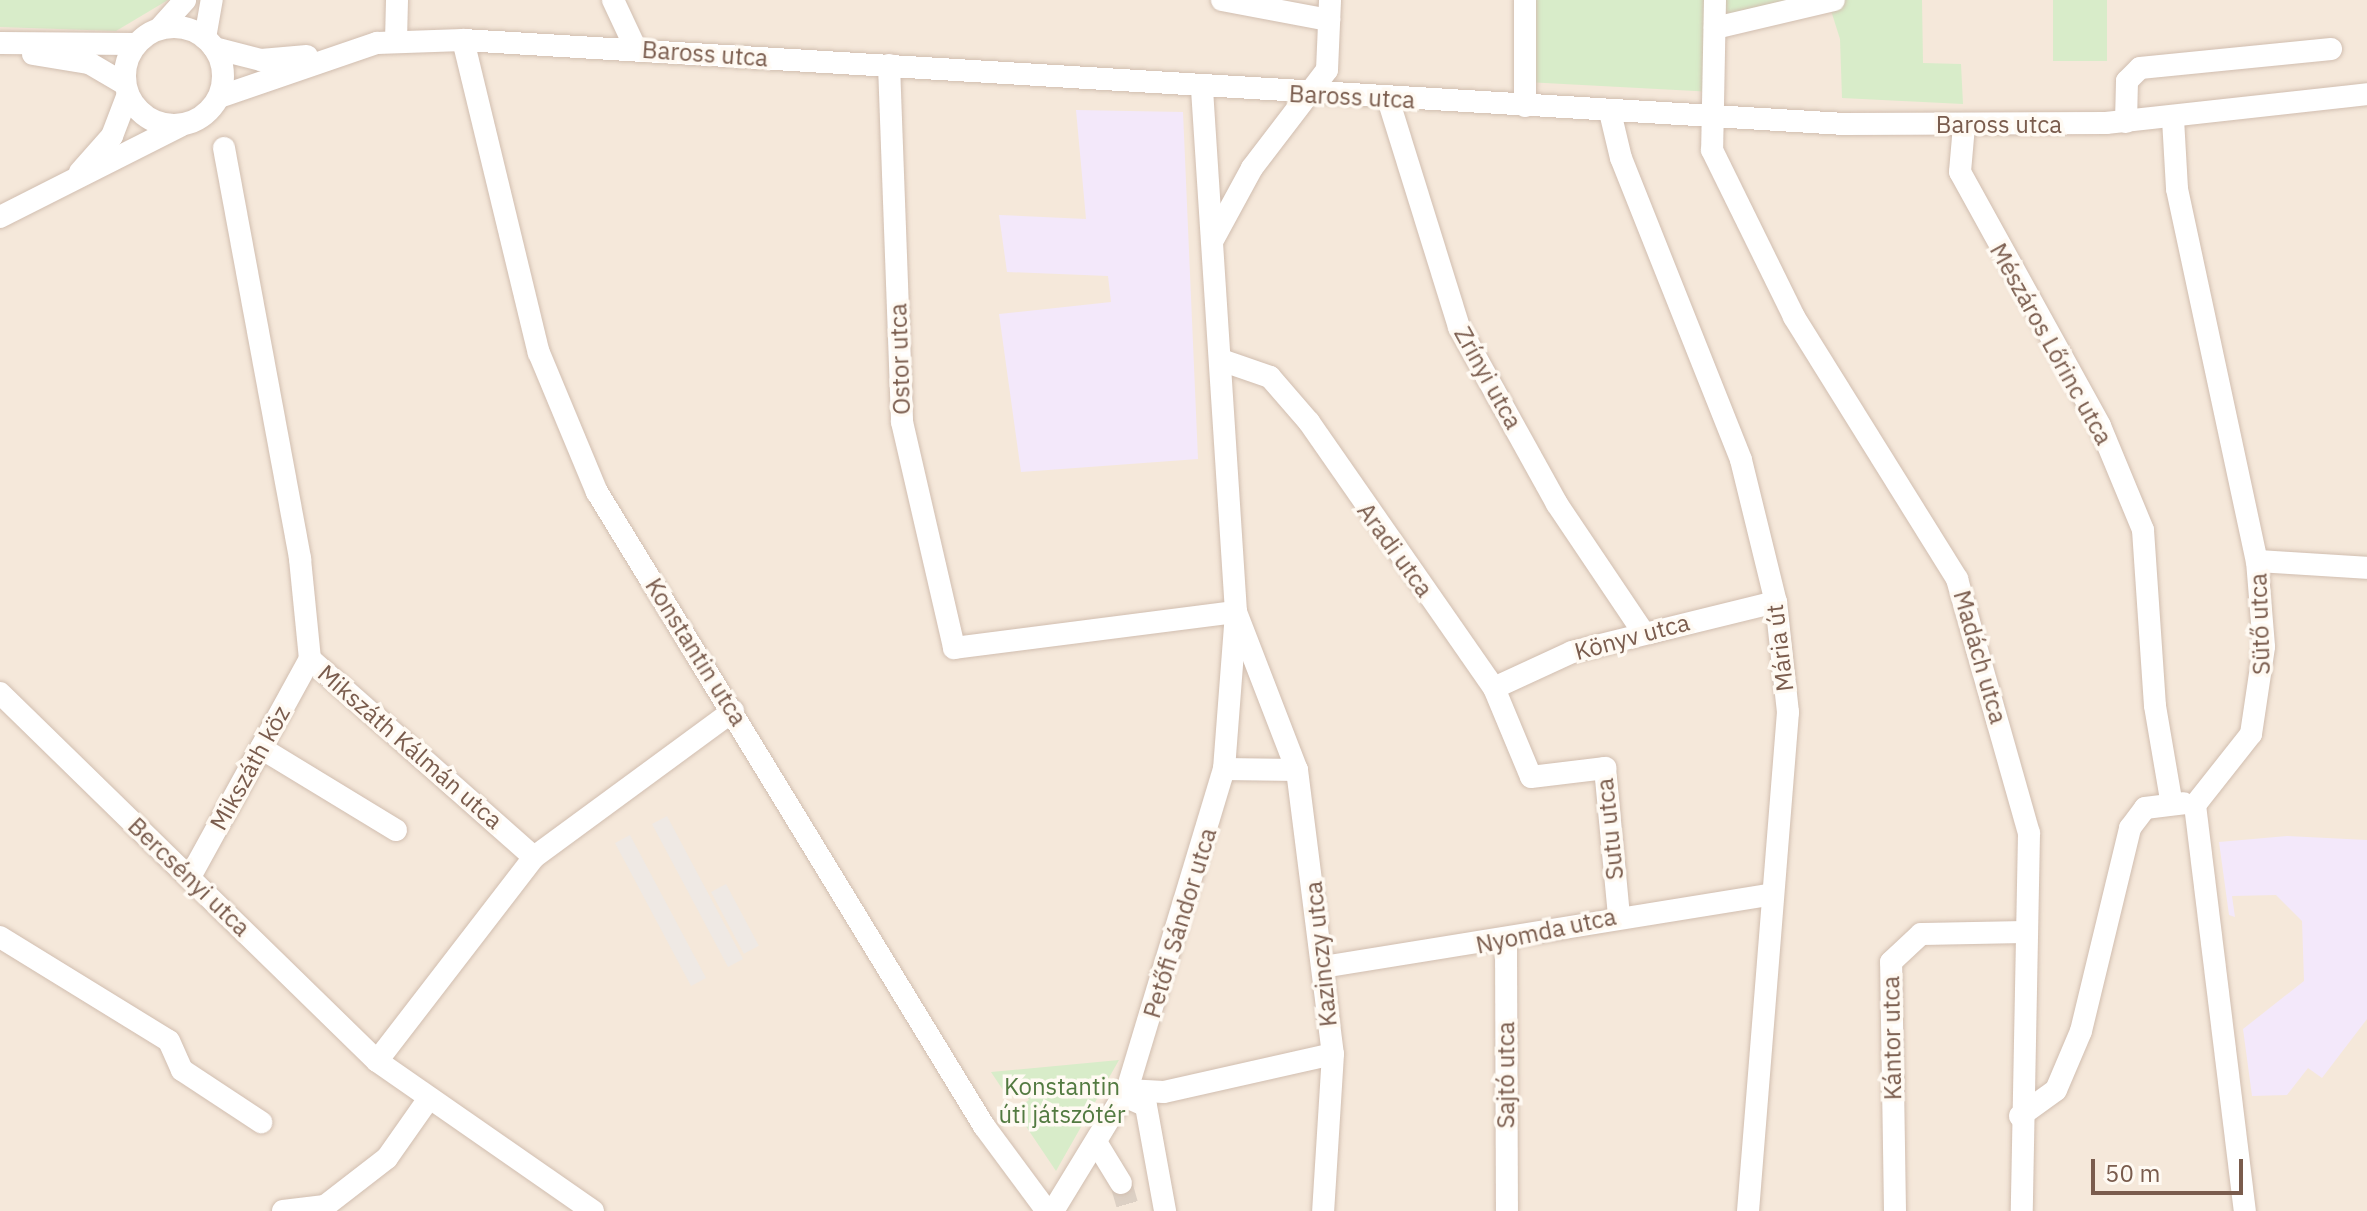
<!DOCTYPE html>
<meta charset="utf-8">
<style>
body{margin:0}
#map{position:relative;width:2367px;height:1211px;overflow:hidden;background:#fdf6ec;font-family:"IBM Plex Sans",sans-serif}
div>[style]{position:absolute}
.residential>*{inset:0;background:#f5e8da;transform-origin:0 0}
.industrial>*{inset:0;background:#efe9e4;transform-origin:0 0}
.education>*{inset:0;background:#f3e8fa}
.green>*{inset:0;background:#d8ecc9;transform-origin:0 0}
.minor-tunnel>*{height:22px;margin-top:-11px;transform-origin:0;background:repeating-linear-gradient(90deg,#dcd0c4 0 22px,transparent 0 33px)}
.roads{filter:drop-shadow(0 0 2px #d1beb0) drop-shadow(0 0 2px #d1beb0)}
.minor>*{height:22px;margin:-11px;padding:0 11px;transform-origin:11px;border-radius:11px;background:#fff}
.minor>.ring{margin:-11px;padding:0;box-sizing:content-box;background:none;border:22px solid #fff;border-radius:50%}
span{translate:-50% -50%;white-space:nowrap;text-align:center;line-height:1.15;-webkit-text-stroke:7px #fffaf3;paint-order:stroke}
.street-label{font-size:24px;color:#7a5c4d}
.park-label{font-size:24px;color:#537a41}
.scale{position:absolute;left:2091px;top:1159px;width:152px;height:36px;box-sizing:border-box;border:4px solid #7a5c4d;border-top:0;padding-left:10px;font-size:24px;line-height:28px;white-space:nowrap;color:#7a5c4d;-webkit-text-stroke:6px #fffaf3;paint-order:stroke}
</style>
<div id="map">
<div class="residential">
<i style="left:0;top:0;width:2367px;height:1211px"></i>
</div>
<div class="industrial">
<i style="left:667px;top:816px;width:162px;height:17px;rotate:62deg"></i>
<i style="left:630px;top:835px;width:162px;height:17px;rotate:62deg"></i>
<i style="left:726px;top:884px;width:70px;height:17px;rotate:62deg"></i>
</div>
<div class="education">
<i style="clip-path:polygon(1076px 110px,1183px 112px,1198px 459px,1021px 472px,999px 314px,1111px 302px,1108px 276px,1007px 272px,999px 215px,1086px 219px)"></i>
<i style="clip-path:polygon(2287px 836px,2367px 840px,2367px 1019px,2322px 1078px,2308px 1068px,2287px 1095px,2252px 1096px,2243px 1029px,2304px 981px,2302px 921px,2276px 895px,2232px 896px,2235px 917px,2229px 915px,2219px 842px)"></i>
</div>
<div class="green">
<i style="clip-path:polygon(0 0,168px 0,116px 31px,0 27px)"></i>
<i style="clip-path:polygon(1525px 0,1922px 0,1923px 63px,1961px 64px,1963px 104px,1842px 98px,1840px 39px,1828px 1px,1715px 28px,1714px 92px,1526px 82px)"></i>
<i style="left:2053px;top:0;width:54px;height:61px"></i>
<i style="clip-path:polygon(1119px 1060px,1056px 1171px,1015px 1110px,1029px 1100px,1020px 1085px,1005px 1093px,991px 1072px)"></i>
</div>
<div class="minor-tunnel">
<i style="left:1121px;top:1183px;width:29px;rotate:74deg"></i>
</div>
<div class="roads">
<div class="minor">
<i style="left:613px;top:0;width:54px;rotate:64.9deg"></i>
<i style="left:1222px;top:0;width:109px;rotate:10.6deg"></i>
<i style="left:1525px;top:0;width:106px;rotate:90deg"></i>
<i style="left:1715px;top:0;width:150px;rotate:91.1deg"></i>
<i style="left:1712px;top:150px;width:186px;rotate:63.8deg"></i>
<i style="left:1794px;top:317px;width:309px;rotate:58.1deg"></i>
<i style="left:1957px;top:579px;width:264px;rotate:74.2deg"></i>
<i style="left:2029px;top:833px;width:378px;rotate:91.1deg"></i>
<i class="ring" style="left:125px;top:27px;width:76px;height:76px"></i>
<i style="left:1715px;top:28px;width:122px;rotate:-13.2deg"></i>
<i style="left:159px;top:29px;width:39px;rotate:-48deg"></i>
<i style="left:205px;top:38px;width:39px;rotate:-80deg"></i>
<i style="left:463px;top:40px;width:322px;rotate:76.4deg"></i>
<i style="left:539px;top:353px;width:151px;rotate:67.4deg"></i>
<i style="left:597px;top:492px;width:743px;rotate:58.6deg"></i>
<i style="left:984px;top:1126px;width:106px;rotate:53.5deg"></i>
<i style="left:396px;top:41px;width:41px;rotate:-88.6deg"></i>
<i style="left:0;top:43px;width:136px;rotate:0.4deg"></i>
<i style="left:214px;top:48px;width:49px;rotate:14.3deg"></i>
<i style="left:261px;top:60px;width:46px;rotate:-5deg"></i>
<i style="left:33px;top:54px;width:57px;rotate:9.1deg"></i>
<i style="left:89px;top:63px;width:42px;rotate:30.3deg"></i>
<i style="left:889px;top:65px;width:357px;rotate:87.9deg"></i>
<i style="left:902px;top:422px;width:232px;rotate:77deg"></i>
<i style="left:954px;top:648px;width:284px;rotate:-7.3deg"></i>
<i style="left:1236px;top:612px;width:169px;rotate:68.9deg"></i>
<i style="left:219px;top:97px;width:167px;rotate:-18.9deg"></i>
<i style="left:377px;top:43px;width:86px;rotate:-2deg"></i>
<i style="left:463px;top:40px;width:1384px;rotate:3.48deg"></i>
<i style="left:1844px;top:124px;width:262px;rotate:-0.2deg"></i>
<i style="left:2106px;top:123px;width:263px;rotate:-6.3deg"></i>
<i style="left:1388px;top:99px;width:239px;rotate:72.7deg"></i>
<i style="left:1459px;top:327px;width:202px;rotate:61deg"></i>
<i style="left:1557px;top:504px;width:154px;rotate:56.1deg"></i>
<i style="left:1610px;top:112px;width:47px;rotate:76.6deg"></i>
<i style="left:1621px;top:158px;width:325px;rotate:68.3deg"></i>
<i style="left:1741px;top:460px;width:146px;rotate:76.2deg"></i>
<i style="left:1776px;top:602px;width:111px;rotate:83.8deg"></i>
<i style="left:1788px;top:712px;width:501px;rotate:94.58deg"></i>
<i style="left:2173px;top:119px;width:70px;rotate:86.7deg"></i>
<i style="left:2177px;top:189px;width:381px;rotate:77.9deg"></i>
<i style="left:2257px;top:561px;width:86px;rotate:85.3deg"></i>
<i style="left:2264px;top:647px;width:88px;rotate:98.5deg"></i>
<i style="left:2251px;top:734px;width:90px;rotate:128.3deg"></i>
<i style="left:2195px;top:805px;width:409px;rotate:83deg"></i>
<i style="left:2126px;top:122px;width:41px;rotate:-88.6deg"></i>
<i style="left:2127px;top:81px;width:18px;rotate:-45deg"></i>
<i style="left:2140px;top:68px;width:192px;rotate:-5.7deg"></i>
<i style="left:1964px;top:126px;width:46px;rotate:95deg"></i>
<i style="left:1960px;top:172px;width:290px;rotate:61.1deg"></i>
<i style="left:2100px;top:426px;width:113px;rotate:67.5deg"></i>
<i style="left:2143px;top:530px;width:176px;rotate:86.1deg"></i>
<i style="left:2155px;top:706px;width:95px;rotate:80.3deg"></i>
<i style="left:224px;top:148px;width:418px;rotate:79.5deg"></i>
<i style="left:300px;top:559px;width:100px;rotate:84.3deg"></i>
<i style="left:310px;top:659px;width:299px;rotate:41.5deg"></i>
<i style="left:80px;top:172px;width:48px;rotate:-48.4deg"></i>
<i style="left:112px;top:136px;width:45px;rotate:-69.1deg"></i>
<i style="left:0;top:217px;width:202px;rotate:-26.8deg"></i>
<i style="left:1214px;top:238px;width:80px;rotate:-61.5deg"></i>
<i style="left:1252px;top:168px;width:123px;rotate:-52.6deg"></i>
<i style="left:1327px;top:70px;width:70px;rotate:-87.5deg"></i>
<i style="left:1221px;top:360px;width:52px;rotate:19.1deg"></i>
<i style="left:1270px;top:377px;width:60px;rotate:49.1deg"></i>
<i style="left:1309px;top:422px;width:324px;rotate:55.2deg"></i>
<i style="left:1494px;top:688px;width:96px;rotate:67.4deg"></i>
<i style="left:1531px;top:777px;width:75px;rotate:-6.9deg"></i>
<i style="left:1605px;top:768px;width:148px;rotate:84.6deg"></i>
<i style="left:2257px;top:561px;width:110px;rotate:3.6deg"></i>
<i style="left:1494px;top:688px;width:86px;rotate:-24.8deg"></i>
<i style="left:1572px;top:652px;width:210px;rotate:-13.8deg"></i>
<i style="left:0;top:693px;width:527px;rotate:44.31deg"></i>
<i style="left:377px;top:1061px;width:263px;rotate:34.8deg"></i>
<i style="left:261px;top:748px;width:158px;rotate:31.3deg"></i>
<i style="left:1224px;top:769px;width:73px;rotate:0.8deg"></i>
<i style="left:1297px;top:770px;width:286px;rotate:82.8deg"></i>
<i style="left:1333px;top:1054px;width:157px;rotate:93.6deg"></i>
<i style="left:190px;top:877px;width:249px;rotate:-61.2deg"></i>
<i style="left:0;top:937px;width:198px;rotate:31.6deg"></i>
<i style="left:169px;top:1041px;width:32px;rotate:66deg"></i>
<i style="left:182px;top:1070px;width:95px;rotate:33.4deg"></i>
<i style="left:1506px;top:940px;width:271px;rotate:89.8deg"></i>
<i style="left:1323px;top:967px;width:453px;rotate:-9.2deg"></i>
<i style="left:377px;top:1061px;width:257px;rotate:-52.4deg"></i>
<i style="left:534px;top:857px;width:247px;rotate:-36.3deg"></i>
<i style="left:1127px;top:1090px;width:37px;rotate:3deg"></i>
<i style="left:1164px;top:1092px;width:173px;rotate:-12.7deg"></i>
<i style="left:1124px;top:1096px;width:24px;rotate:24deg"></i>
<i style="left:1146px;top:1106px;width:107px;rotate:79.7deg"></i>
<i style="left:2020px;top:1116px;width:44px;rotate:-35.8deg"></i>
<i style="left:2056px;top:1090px;width:64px;rotate:-67deg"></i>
<i style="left:2081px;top:1031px;width:209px;rotate:-76.4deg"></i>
<i style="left:2130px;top:828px;width:25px;rotate:-53deg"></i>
<i style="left:2145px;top:808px;width:39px;rotate:-7deg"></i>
<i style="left:1096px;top:1142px;width:48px;rotate:58.6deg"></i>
<i style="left:283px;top:1211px;width:42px;rotate:-6.8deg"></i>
<i style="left:325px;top:1206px;width:78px;rotate:-37.7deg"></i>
<i style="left:387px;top:1158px;width:70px;rotate:-54.9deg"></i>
<i style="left:1053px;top:1211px;width:142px;rotate:-58.6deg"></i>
<i style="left:1127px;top:1090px;width:335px;rotate:-73.2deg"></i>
<i style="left:1224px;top:769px;width:157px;rotate:-85.6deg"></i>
<i style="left:1236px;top:612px;width:524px;rotate:-93.72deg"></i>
<i style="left:1895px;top:1211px;width:249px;rotate:-90.9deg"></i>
<i style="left:1891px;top:962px;width:41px;rotate:-43deg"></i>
<i style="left:1921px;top:934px;width:105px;rotate:-1.1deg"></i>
</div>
</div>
<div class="street-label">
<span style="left:705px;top:54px;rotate:4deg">Baross utca</span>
<span style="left:1352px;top:97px;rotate:3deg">Baross utca</span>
<span style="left:1999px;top:125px">Baross utca</span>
<span style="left:2051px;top:344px;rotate:61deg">Mészáros Lőrinc utca</span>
<span style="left:900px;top:359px;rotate:-92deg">Ostor utca</span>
<span style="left:1488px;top:378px;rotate:61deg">Zrínyi utca</span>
<span style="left:1395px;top:550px;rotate:54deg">Aradi utca</span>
<span style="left:2260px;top:624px;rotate:-92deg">Sütő utca</span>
<span style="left:1632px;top:637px;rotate:-15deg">Könyv utca</span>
<span style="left:1780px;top:648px;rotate:-97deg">Mária út</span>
<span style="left:696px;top:652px;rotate:58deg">Konstantin utca</span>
<span style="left:1980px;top:657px;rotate:74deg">Madách utca</span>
<span style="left:410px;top:747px;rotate:41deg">Mikszáth Kálmán utca</span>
<span style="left:250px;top:768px;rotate:-61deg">Mikszáth köz</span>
<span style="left:1610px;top:829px;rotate:-96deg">Sutu utca</span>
<span style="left:189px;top:877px;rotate:44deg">Bercsényi utca</span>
<span style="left:1180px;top:923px;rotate:-73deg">Petőfi Sándor utca</span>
<span style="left:1546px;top:931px;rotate:-12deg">Nyomda utca</span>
<span style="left:1321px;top:954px;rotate:-96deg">Kazinczy utca</span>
<span style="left:1892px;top:1038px;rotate:-91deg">Kántor utca</span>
<span style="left:1506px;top:1075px;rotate:-90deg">Sajtó utca</span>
</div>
<div class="park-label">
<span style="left:1062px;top:1101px">Konstantin<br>úti játszótér</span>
</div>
<div class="scale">50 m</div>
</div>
